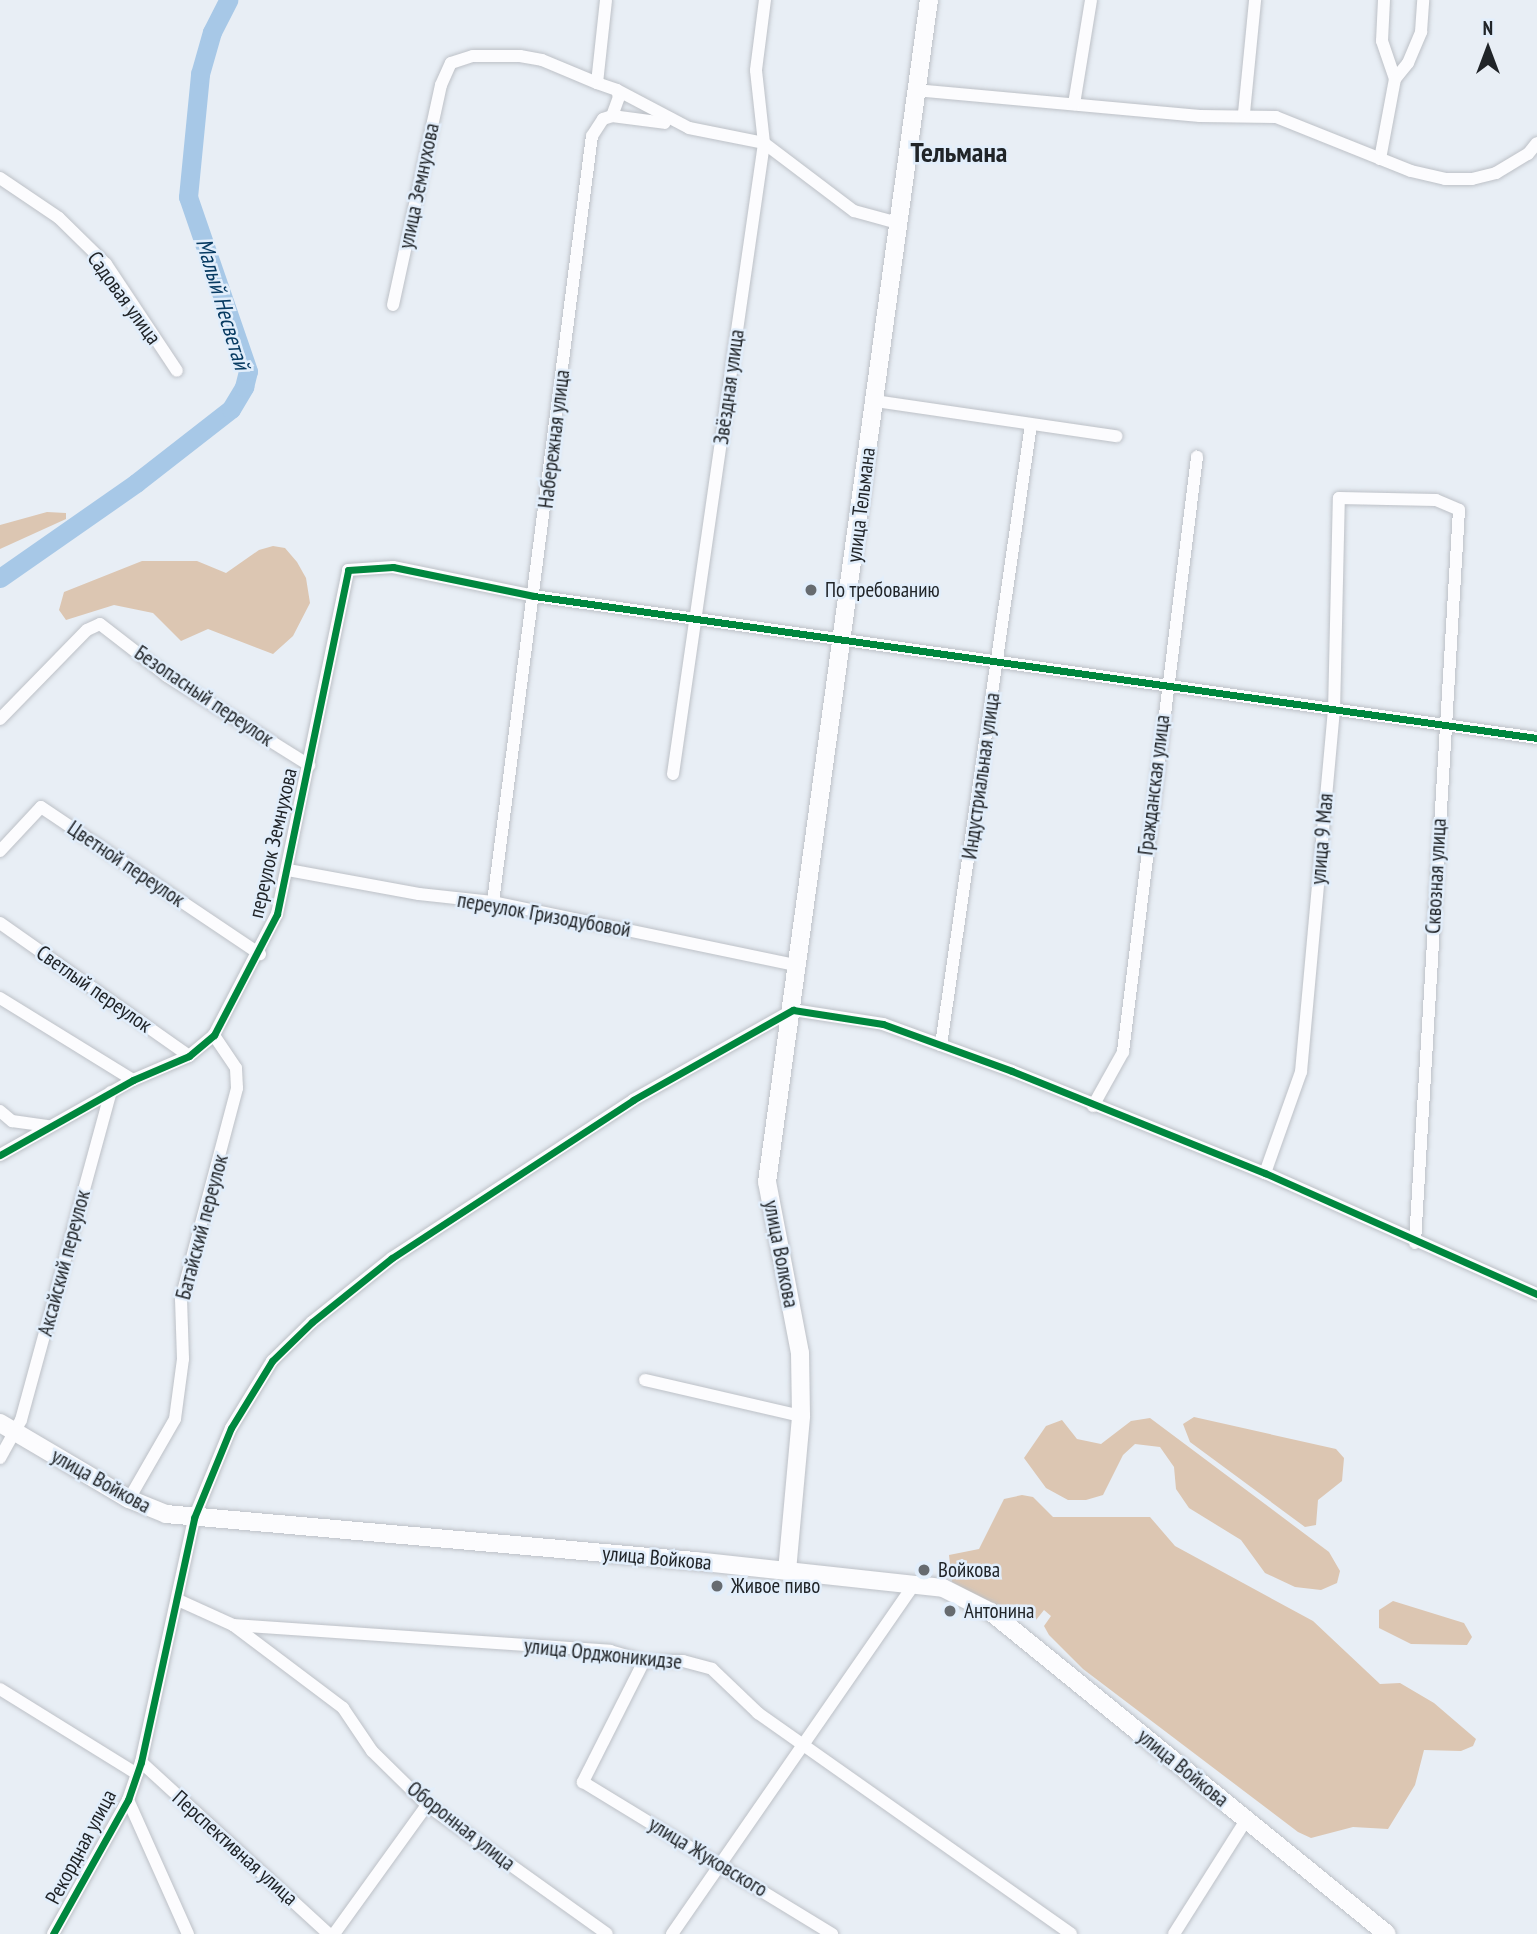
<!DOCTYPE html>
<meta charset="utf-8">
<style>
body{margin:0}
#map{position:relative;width:1537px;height:1934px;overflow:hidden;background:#e8eef5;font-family:"PT Sans Narrow",sans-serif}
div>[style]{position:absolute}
.forest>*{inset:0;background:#dcc6b2}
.river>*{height:19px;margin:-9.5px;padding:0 9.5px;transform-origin:9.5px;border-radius:9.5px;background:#a7c8e7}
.roads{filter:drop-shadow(0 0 2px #bdc1c7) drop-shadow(0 0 2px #bdc1c7)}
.street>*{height:12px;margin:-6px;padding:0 6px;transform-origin:6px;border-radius:6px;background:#fcfcfe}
.secondary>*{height:18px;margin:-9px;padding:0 9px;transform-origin:9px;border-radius:9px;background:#fcfcfe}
.cycleway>*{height:7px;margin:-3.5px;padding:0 3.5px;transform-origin:3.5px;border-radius:3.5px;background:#00873e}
.dots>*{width:19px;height:19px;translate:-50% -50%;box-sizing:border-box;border:4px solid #e2eefb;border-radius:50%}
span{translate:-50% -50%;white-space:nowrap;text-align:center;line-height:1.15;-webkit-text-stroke:5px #e2eefb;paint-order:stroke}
.street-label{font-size:21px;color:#202428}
.poi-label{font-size:21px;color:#202428}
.left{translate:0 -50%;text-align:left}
.water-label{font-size:23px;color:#073a61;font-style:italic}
.district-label{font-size:28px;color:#202428;font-weight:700}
.north{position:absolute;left:1453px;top:14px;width:70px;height:70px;-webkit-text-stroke:5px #e2eefb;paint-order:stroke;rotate:0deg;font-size:19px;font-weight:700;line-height:28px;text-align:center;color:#202428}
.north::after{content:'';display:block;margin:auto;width:24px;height:32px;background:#202428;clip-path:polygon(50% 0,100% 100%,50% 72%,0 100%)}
</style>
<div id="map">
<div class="forest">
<i style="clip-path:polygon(47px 512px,66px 513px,66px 519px,0 549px,0 525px)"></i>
<i style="clip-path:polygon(273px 546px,285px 548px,297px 562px,306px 578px,310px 603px,293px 636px,273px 654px,208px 629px,181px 641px,153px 613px,114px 605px,66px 620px,59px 610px,64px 592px,142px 561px,197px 561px,226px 573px,259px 550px)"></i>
<i style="clip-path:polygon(1194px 1417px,1336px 1449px,1344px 1458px,1342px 1481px,1318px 1500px,1316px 1525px,1305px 1527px,1190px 1442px,1183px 1424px)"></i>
<i style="clip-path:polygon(1150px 1418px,1329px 1552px,1340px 1571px,1337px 1583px,1321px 1590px,1295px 1587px,1265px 1573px,1241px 1540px,1189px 1508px,1176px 1489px,1174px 1467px,1160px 1447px,1135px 1444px,1123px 1455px,1103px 1495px,1086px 1500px,1068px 1500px,1046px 1488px,1024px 1458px,1046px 1426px,1062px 1420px,1077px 1439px,1101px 1444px,1131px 1421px)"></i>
<i style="clip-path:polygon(1022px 1495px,1033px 1497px,1053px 1517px,1150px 1517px,1175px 1546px,1313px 1621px,1380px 1684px,1400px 1683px,1434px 1703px,1476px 1739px,1473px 1746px,1461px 1751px,1424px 1750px,1415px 1785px,1388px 1829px,1353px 1827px,1311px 1838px,1298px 1832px,1083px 1669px,1049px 1635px,1044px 1626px,1051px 1616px,1044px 1610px,1036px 1620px,1021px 1620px,952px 1582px,949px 1555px,979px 1549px,1004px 1499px)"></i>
<i style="clip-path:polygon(1393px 1601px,1464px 1623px,1472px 1637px,1467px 1645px,1411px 1644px,1379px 1628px,1379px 1610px)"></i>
</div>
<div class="river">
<i style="left:0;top:578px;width:166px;rotate:-34.9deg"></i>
<i style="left:136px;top:483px;width:120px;rotate:-37.9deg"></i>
<i style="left:231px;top:409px;width:26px;rotate:-59deg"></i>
<i style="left:244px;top:387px;width:16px;rotate:-76deg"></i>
<i style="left:248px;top:371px;width:184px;rotate:-109deg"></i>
<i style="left:188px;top:197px;width:124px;rotate:-84.4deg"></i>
<i style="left:200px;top:74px;width:44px;rotate:-74.1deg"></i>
<i style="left:212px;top:32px;width:36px;rotate:-63deg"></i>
</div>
<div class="roads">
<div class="street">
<i style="left:1384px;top:0;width:41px;rotate:92.8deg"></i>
<i style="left:1382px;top:41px;width:40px;rotate:71.1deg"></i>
<i style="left:617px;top:90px;width:81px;rotate:27.8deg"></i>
<i style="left:689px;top:128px;width:76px;rotate:11.3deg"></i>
<i style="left:764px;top:143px;width:113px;rotate:37.1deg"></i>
<i style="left:854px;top:211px;width:46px;rotate:15.3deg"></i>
<i style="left:915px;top:90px;width:286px;rotate:5.2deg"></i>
<i style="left:1200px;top:116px;width:76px;rotate:0.8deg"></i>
<i style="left:1276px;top:117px;width:145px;rotate:21.8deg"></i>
<i style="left:1411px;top:171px;width:35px;rotate:13deg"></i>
<i style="left:1445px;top:179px;width:27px"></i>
<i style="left:1472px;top:179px;width:25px;rotate:-14deg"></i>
<i style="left:1496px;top:173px;width:37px;rotate:-31deg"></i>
<i style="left:1528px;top:154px;width:14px;rotate:-51deg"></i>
<i style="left:1074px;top:104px;width:105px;rotate:-80.7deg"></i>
<i style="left:1244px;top:113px;width:114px;rotate:-84.4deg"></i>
<i style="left:612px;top:116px;width:53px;rotate:7.5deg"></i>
<i style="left:1380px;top:159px;width:81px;rotate:-79.4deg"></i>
<i style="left:1395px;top:79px;width:21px;rotate:-51deg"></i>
<i style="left:1408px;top:63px;width:34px;rotate:-67deg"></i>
<i style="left:1421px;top:32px;width:32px;rotate:-86deg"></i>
<i style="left:0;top:178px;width:71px;rotate:34.1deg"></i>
<i style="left:59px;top:218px;width:66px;rotate:44.4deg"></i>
<i style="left:106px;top:264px;width:128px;rotate:56.4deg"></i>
<i style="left:393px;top:305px;width:225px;rotate:-77.7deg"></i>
<i style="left:441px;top:85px;width:24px;rotate:-66deg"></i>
<i style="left:451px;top:63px;width:23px;rotate:-18deg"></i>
<i style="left:473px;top:56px;width:47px"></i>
<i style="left:520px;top:56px;width:22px;rotate:10deg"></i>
<i style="left:542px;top:60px;width:60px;rotate:22.7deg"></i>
<i style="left:875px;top:401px;width:244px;rotate:8.3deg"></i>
<i style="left:0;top:719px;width:124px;rotate:-45.7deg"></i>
<i style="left:87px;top:630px;width:14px;rotate:-25deg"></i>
<i style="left:100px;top:624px;width:85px;rotate:37.8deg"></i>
<i style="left:167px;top:676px;width:168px;rotate:32.1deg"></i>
<i style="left:673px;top:774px;width:638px;rotate:-81.79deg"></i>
<i style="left:764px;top:143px;width:73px;rotate:-96.3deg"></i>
<i style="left:756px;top:70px;width:71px;rotate:-82.7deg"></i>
<i style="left:0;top:851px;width:60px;rotate:-47deg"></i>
<i style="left:41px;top:807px;width:264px;rotate:33.9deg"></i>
<i style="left:288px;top:870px;width:133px;rotate:10.4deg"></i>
<i style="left:419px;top:894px;width:74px;rotate:6.2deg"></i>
<i style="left:493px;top:902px;width:313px;rotate:11.8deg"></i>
<i style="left:493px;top:902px;width:772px;rotate:-82.64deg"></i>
<i style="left:592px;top:136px;width:20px;rotate:-57deg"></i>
<i style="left:603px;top:119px;width:9px;rotate:-18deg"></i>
<i style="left:612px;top:116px;width:20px;rotate:-70deg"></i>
<i style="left:619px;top:97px;width:7px;rotate:-106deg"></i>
<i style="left:617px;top:90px;width:21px;rotate:-161deg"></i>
<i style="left:597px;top:83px;width:83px;rotate:-83.8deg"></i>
<i style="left:0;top:923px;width:231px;rotate:35.1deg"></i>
<i style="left:0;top:998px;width:156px;rotate:31.7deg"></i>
<i style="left:941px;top:1045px;width:627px;rotate:-81.75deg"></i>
<i style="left:1093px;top:1106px;width:62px;rotate:-60.9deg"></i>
<i style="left:1123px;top:1052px;width:600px;rotate:-82.91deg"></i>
<i style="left:0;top:1111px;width:16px;rotate:40deg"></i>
<i style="left:12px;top:1121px;width:37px;rotate:8deg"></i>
<i style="left:0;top:1155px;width:153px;rotate:-29.4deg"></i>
<i style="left:133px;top:1080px;width:61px;rotate:-23.2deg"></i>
<i style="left:189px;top:1056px;width:33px;rotate:-40deg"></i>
<i style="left:214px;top:1035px;width:136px;rotate:-62.5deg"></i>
<i style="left:277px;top:914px;width:351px;rotate:-78.3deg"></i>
<i style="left:348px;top:570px;width:45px;rotate:-3.8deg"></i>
<i style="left:393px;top:567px;width:144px;rotate:11.6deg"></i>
<i style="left:534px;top:596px;width:1013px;rotate:8.06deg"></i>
<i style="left:1265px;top:1173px;width:107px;rotate:-70.4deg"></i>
<i style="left:1301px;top:1072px;width:362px;rotate:-84.8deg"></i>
<i style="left:1334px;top:712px;width:214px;rotate:-88.7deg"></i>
<i style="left:1339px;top:498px;width:97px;rotate:1.2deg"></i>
<i style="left:1436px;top:500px;width:25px;rotate:23deg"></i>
<i style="left:1459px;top:510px;width:734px;rotate:93.44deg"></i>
<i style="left:645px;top:1380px;width:160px;rotate:13deg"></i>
<i style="left:0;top:1458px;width:43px;rotate:-61.1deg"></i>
<i style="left:21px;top:1420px;width:340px;rotate:-74.7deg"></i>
<i style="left:129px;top:1499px;width:92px;rotate:-60.1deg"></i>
<i style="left:175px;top:1419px;width:61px;rotate:-82.4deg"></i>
<i style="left:183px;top:1359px;width:60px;rotate:-91.9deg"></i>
<i style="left:181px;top:1299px;width:218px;rotate:-75.1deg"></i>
<i style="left:237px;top:1088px;width:20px;rotate:-93deg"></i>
<i style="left:236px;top:1068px;width:40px;rotate:-124deg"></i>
<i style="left:178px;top:1600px;width:60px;rotate:24.4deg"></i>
<i style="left:233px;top:1625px;width:378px;rotate:3.9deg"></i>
<i style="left:610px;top:1651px;width:35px;rotate:16deg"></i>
<i style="left:644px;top:1661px;width:39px"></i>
<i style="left:683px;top:1661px;width:30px;rotate:15deg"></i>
<i style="left:712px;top:1669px;width:64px;rotate:43.7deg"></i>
<i style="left:758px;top:1713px;width:383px;rotate:35.2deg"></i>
<i style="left:233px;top:1625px;width:138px;rotate:37deg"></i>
<i style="left:343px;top:1708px;width:52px;rotate:56deg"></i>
<i style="left:372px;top:1751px;width:77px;rotate:44.5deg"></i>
<i style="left:427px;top:1805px;width:221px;rotate:35.6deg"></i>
<i style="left:644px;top:1661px;width:136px;rotate:116.8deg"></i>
<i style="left:583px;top:1782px;width:292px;rotate:31.4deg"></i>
<i style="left:0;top:1689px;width:161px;rotate:31.8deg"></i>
<i style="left:141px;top:1762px;width:255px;rotate:42.5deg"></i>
<i style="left:128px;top:1800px;width:147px;rotate:65.9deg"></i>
<i style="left:53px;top:1934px;width:154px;rotate:-60.8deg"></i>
<i style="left:128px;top:1800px;width:40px;rotate:-71.1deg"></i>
<i style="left:141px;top:1762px;width:250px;rotate:-77.7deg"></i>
<i style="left:194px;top:1518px;width:97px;rotate:-67.7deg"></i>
<i style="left:231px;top:1428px;width:79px;rotate:-58.5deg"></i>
<i style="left:272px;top:1361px;width:56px;rotate:-44.3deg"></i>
<i style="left:312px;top:1322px;width:102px;rotate:-38.7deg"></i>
<i style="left:392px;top:1258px;width:288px;rotate:-33.2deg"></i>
<i style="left:633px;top:1100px;width:184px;rotate:-29.4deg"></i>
<i style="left:793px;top:1010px;width:91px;rotate:8.8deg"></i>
<i style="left:883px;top:1024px;width:137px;rotate:20deg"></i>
<i style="left:1012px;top:1071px;width:273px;rotate:22deg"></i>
<i style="left:1265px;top:1173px;width:298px;rotate:24deg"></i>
<i style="left:334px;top:1934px;width:159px;rotate:-54.2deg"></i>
<i style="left:672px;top:1934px;width:426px;rotate:-55.3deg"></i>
<i style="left:1174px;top:1934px;width:135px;rotate:-57.7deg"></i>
</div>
<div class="secondary">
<i style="left:0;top:1423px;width:150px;rotate:30.5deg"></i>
<i style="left:129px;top:1499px;width:40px;rotate:22deg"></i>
<i style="left:166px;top:1514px;width:531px;rotate:5.08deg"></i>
<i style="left:695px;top:1561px;width:249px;rotate:6.2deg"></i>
<i style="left:943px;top:1588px;width:54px;rotate:26.6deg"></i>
<i style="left:991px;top:1612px;width:510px;rotate:39.12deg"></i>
<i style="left:787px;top:1571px;width:156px;rotate:-84.8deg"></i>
<i style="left:801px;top:1416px;width:63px;rotate:-90.9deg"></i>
<i style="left:800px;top:1353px;width:174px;rotate:-100.9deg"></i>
<i style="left:767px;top:1182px;width:1193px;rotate:-82.2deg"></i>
</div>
</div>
<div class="cycleway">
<i style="left:0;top:1155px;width:153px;rotate:-29.4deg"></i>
<i style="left:133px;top:1080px;width:61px;rotate:-23.2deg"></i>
<i style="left:189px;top:1056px;width:33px;rotate:-40deg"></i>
<i style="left:214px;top:1035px;width:136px;rotate:-62.5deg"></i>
<i style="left:277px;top:914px;width:351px;rotate:-78.3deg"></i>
<i style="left:348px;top:570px;width:45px;rotate:-3.8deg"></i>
<i style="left:393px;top:567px;width:144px;rotate:11.6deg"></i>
<i style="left:534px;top:596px;width:1013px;rotate:8.06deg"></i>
<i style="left:53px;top:1934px;width:154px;rotate:-60.8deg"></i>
<i style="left:128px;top:1800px;width:40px;rotate:-71.1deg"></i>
<i style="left:141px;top:1762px;width:250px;rotate:-77.7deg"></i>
<i style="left:194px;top:1518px;width:97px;rotate:-67.7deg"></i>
<i style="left:231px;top:1428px;width:79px;rotate:-58.5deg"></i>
<i style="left:272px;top:1361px;width:56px;rotate:-44.3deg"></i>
<i style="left:312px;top:1322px;width:102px;rotate:-38.7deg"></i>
<i style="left:392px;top:1258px;width:288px;rotate:-33.2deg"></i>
<i style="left:633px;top:1100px;width:184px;rotate:-29.4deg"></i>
<i style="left:793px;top:1010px;width:91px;rotate:8.8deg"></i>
<i style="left:883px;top:1024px;width:137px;rotate:20deg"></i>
<i style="left:1012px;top:1071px;width:273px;rotate:22deg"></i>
<i style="left:1265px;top:1173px;width:298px;rotate:24deg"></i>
</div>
<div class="dots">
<i style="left:811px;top:590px;background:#666b70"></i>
<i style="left:924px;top:1570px;background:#666b70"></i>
<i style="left:717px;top:1586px;background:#666b70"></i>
<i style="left:950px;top:1611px;background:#666b70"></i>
</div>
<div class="street-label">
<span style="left:419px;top:186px;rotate:-78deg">улица Земнухова</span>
<span style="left:124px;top:298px;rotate:54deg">Садовая улица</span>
<span style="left:729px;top:387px;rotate:-82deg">Звёздная улица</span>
<span style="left:554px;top:439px;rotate:-83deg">Набережная улица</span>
<span style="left:861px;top:505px;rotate:-83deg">улица Тельмана</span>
<span style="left:204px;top:696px;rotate:34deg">Безопасный переулок</span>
<span style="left:981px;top:776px;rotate:-82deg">Индустриальная улица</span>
<span style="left:1154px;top:785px;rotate:-83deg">Гражданская улица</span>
<span style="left:1322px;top:839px;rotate:-85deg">улица 9 Мая</span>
<span style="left:273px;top:843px;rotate:-77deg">переулок Земнухова</span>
<span style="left:126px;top:864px;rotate:34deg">Цветной переулок</span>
<span style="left:1436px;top:876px;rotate:-87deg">Сквозная улица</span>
<span style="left:544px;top:915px;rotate:10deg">переулок Гризодубовой</span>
<span style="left:94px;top:989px;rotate:35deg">Светлый переулок</span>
<span style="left:202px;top:1227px;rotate:-75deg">Батайский переулок</span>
<span style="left:781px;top:1254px;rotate:79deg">улица Волкова</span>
<span style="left:64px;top:1263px;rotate:-75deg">Аксайский переулок</span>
<span style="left:101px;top:1481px;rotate:29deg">улица Войкова</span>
<span style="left:657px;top:1558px;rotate:5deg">улица Войкова</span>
<span style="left:603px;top:1654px;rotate:6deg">улица Орджоникидзе</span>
<span style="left:1183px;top:1768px;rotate:39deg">улица Войкова</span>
<span style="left:461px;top:1826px;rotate:38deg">Оборонная улица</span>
<span style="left:81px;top:1847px;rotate:-62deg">Рекордная улица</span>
<span style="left:235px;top:1848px;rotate:42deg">Перспективная улица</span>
<span style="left:708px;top:1857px;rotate:31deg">улица Жуковского</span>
</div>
<div class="poi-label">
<span class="left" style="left:825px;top:590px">По требованию</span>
<span class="left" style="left:938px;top:1570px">Войкова</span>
<span class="left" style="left:731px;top:1586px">Живое пиво</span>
<span class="left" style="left:964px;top:1611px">Антонина</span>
</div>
<div class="water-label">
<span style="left:223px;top:304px;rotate:73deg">Малый Несветай</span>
</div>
<div class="district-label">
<span style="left:959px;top:152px">Тельмана</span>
</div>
<div class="north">N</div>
</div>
